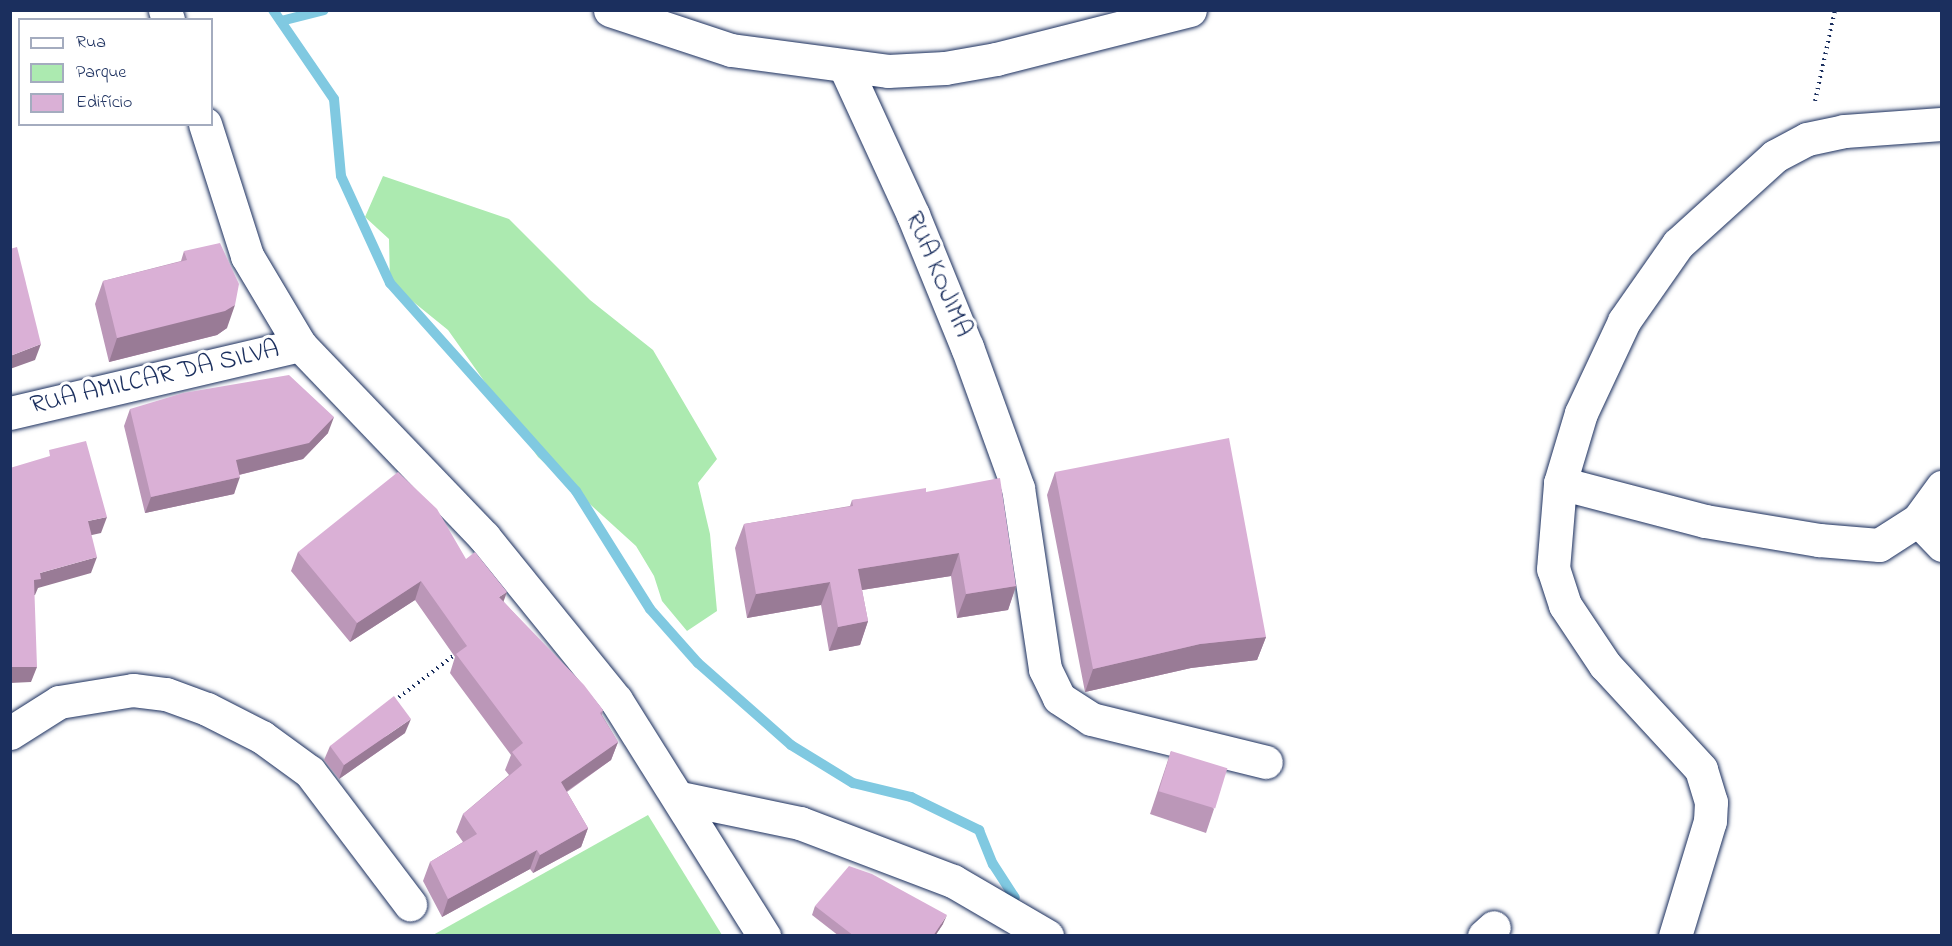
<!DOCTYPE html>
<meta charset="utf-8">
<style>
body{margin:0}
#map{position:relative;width:1952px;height:946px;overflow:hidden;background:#fff;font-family:"Indie Flower",sans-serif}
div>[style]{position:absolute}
.green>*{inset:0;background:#aceab0}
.stream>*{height:10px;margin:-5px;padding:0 5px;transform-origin:5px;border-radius:5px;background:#80c9e1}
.path>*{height:4px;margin-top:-2px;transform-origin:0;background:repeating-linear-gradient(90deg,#1b2f5e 0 1.5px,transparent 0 6px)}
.roads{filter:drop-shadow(0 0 2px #1b2f5e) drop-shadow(0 0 2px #1b2f5e)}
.minor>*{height:33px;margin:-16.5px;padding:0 16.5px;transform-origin:16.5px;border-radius:16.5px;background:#fff}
.major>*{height:33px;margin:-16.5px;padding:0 16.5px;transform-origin:16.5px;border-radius:16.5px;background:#fff}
.wall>*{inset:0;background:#bb97b8}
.shaded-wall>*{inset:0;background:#997b96}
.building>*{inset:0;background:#dab0d6;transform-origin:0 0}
span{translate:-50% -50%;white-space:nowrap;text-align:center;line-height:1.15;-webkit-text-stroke:6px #fff;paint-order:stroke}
.street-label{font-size:26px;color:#1b2f5e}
.frame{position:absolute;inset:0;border:12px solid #1b2f5e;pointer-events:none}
.legend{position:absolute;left:18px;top:18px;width:195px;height:108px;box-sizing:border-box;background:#fff;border:2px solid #a4acbf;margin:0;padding:8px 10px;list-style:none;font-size:18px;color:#1b2f5e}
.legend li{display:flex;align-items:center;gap:12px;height:30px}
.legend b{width:30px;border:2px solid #a4acbf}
</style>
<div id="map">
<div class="green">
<i style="clip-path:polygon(383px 176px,509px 219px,590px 300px,653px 350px,717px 459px,698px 483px,710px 534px,717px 611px,687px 631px,662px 601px,654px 576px,636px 546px,538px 457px,448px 330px,390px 283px,389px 239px,365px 217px)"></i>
<i style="clip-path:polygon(648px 815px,722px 935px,433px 935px)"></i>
</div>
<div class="stream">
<i style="left:273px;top:10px;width:108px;rotate:55.6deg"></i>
<i style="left:334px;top:99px;width:77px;rotate:84.8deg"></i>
<i style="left:341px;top:176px;width:118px;rotate:65.4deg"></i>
<i style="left:390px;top:283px;width:279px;rotate:48.2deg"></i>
<i style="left:576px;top:491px;width:139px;rotate:57.9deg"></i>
<i style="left:650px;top:609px;width:72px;rotate:48.4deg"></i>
<i style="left:698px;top:663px;width:124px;rotate:41.4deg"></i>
<i style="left:791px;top:745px;width:73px;rotate:31.5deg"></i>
<i style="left:853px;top:783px;width:60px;rotate:13.6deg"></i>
<i style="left:911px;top:797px;width:76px;rotate:25.9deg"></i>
<i style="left:979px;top:830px;width:37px;rotate:68deg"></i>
<i style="left:993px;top:864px;width:40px;rotate:57.1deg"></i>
<i style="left:281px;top:21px;width:44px;rotate:-14.3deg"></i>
</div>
<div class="path">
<i style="left:1815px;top:101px;width:93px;rotate:-77.6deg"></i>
<i style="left:394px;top:701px;width:79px;rotate:-37.3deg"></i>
</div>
<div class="roads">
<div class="minor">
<i style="left:610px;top:10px;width:127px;rotate:18.3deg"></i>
<i style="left:731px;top:50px;width:158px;rotate:7.6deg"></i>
<i style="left:888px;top:71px;width:57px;rotate:-3deg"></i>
<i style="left:945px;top:68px;width:52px;rotate:-10deg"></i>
<i style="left:996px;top:59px;width:200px;rotate:-14.2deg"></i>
<i style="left:845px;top:67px;width:163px;rotate:65.3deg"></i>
<i style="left:913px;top:215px;width:143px;rotate:67.8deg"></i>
<i style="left:967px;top:347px;width:150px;rotate:70.1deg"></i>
<i style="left:1018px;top:488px;width:183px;rotate:81.5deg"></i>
<i style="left:1045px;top:669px;width:32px;rotate:64deg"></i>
<i style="left:1059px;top:698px;width:38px;rotate:33deg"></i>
<i style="left:1091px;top:719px;width:180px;rotate:13.8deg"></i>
<i style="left:10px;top:413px;width:298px;rotate:-13.2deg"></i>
<i style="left:1560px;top:483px;width:150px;rotate:14.7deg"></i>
<i style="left:1705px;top:521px;width:116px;rotate:9.5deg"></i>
<i style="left:1819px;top:540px;width:60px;rotate:4.8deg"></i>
<i style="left:1879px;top:545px;width:46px;rotate:-32.7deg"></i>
<i style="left:1918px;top:520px;width:41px;rotate:-54deg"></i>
<i style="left:1918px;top:520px;width:35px;rotate:46deg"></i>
<i style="left:10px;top:733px;width:58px;rotate:-32.3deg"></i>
<i style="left:59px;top:702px;width:75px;rotate:-9.2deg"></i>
<i style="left:133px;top:690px;width:33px;rotate:7deg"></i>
<i style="left:166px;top:694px;width:44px;rotate:20.1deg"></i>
<i style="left:207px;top:709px;width:62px;rotate:27deg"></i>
<i style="left:262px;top:737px;width:59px;rotate:36.1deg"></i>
<i style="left:310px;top:772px;width:166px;rotate:52.9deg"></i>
<i style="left:680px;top:798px;width:123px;rotate:11.8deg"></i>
<i style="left:800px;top:823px;width:164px;rotate:20.8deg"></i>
<i style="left:953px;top:881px;width:109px;rotate:30.3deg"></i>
<i style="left:1484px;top:936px;width:13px;rotate:-42deg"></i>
<i style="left:1675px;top:936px;width:120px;rotate:-73.1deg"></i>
<i style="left:1710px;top:821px;width:19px;rotate:-87deg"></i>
<i style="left:1711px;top:802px;width:34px;rotate:-107deg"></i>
<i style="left:1701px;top:769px;width:142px;rotate:-132.7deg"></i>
<i style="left:1605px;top:665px;width:72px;rotate:-123.7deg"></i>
<i style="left:1565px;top:605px;width:38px;rotate:-108deg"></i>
<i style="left:1553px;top:569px;width:86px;rotate:-85.3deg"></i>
<i style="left:1560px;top:483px;width:73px;rotate:-73.3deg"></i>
<i style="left:1581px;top:413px;width:102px;rotate:-64.9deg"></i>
<i style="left:1624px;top:321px;width:94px;rotate:-55deg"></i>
<i style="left:1678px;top:244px;width:131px;rotate:-42.2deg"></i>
<i style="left:1775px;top:156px;width:36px;rotate:-28deg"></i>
<i style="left:1807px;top:139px;width:38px;rotate:-12deg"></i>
<i style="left:1844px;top:131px;width:98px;rotate:-4.1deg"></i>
</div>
<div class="major">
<i style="left:165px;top:10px;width:10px;rotate:73deg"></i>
<i style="left:205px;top:124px;width:139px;rotate:72.3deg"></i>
<i style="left:247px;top:256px;width:104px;rotate:59.2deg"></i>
<i style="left:300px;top:345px;width:266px;rotate:46.2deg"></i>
<i style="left:484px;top:537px;width:210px;rotate:51deg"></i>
<i style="left:616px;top:700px;width:279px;rotate:57.9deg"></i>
</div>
</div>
<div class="wall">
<i style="clip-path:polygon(184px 251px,227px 328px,217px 335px,109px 362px,95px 304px,103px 281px,181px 261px)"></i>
<i style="clip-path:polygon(130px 409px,328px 433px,303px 459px,239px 475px,234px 494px,145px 513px,124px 426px)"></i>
<i style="clip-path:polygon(1055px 472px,1266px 637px,1257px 660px,1191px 668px,1085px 692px,1047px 495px)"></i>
<i style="clip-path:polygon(926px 492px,1016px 586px,1008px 610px,957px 618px,951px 576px,862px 590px,868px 621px,860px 645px,829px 651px,821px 605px,747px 618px,735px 548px,744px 524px,850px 506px,852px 500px)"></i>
<i style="clip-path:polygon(298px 552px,466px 559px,503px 601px,603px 710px,602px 715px,618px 742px,611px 760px,567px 792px,588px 828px,581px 847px,533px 873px,530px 869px,442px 917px,423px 881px,430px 862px,463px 842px,456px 832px,463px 814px,509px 775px,505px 770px,511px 755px,450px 673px,455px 657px,415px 600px,350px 642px,291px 571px)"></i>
<i style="clip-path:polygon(405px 733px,339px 779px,324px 760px,330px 746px)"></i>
<i style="clip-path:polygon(1171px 751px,1214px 809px,1206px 833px,1150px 814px)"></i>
<i style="clip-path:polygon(815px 906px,943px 924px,935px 936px,839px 936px,812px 915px)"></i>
</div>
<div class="shaded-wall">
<i style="clip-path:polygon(235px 305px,227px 328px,217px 335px,109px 362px,117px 338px)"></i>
<i style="clip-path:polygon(41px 344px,35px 360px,10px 369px,10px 356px)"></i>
<i style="clip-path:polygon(334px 417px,328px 433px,303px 459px,230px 477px,236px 460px)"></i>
<i style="clip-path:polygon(240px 477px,234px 494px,145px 513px,151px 497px)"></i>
<i style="clip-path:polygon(107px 517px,101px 533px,83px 537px,88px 521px)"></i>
<i style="clip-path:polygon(959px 553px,951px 576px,849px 592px,858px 569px)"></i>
<i style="clip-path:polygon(97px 557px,91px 573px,38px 588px,35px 595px,29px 596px,34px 580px,40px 573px)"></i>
<i style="clip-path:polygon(421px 581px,415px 600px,350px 642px,357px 623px)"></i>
<i style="clip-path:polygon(830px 582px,821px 605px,747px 618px,756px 594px)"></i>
<i style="clip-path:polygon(1016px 586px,1008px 610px,957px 618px,966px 594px)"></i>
<i style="clip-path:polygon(507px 592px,500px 611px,499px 597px)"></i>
<i style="clip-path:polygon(868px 621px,860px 645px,829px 651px,838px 627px)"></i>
<i style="clip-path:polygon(1266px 637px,1257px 660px,1191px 668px,1085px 692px,1093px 669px,1200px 644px)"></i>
<i style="clip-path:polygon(10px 667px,37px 667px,31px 682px,10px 683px)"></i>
<i style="clip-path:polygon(411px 719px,405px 733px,339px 779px,344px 765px)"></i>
<i style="clip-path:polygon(618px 742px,611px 760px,554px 800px,561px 782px)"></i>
<i style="clip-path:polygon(588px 828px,581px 847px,533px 873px,540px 855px)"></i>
<i style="clip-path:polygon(537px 850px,530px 869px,442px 917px,448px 899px)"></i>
<i style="clip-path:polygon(947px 915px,943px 924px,935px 936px,933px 936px)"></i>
</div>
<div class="building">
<i style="clip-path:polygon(220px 243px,239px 284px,235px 305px,225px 311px,117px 338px,103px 281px,187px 260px,184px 251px)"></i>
<i style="clip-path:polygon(17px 247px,41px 344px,10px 356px,10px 249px)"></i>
<i style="clip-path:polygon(289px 375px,334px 417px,309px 443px,236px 460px,240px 477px,151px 497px,130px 409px,183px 393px)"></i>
<i style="clip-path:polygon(1229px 438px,1266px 637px,1200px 644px,1093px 669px,1055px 472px)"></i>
<i style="clip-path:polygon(86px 441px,107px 517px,88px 521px,97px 557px,40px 573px,41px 579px,34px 580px,37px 667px,10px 667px,10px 468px,50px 456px,49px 450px)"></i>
<i style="clip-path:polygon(398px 472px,437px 509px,466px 559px,475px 552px,507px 592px,499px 597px,584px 685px,603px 710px,600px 713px,618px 742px,561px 782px,588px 828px,540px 855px,537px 850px,448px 899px,430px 862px,477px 834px,463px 814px,522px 765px,512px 752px,523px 743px,456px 654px,467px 646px,421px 581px,357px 623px,298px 552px)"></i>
<i style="clip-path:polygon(1000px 478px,1016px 586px,966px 594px,959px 553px,858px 569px,868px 621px,838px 627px,830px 582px,756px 594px,744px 524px,853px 506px,852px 500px,926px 488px,926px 492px)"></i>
<i style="clip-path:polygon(394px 696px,411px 719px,344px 765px,330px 746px)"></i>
<i style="left:1171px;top:751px;width:59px;height:42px;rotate:17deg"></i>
<i style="clip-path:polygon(849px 866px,872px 874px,947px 915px,933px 936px,854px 936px,815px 906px)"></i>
</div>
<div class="street-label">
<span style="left:937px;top:275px;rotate:67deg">RUA KOJIMA</span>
<span style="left:155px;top:379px;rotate:-13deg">RUA AMILCAR DA SILVA</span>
</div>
<div class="frame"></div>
<ul class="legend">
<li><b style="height:8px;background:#fff"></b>Rua</li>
<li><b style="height:16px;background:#aceab0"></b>Parque</li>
<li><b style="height:16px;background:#dab0d6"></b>Edifício</li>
</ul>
</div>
